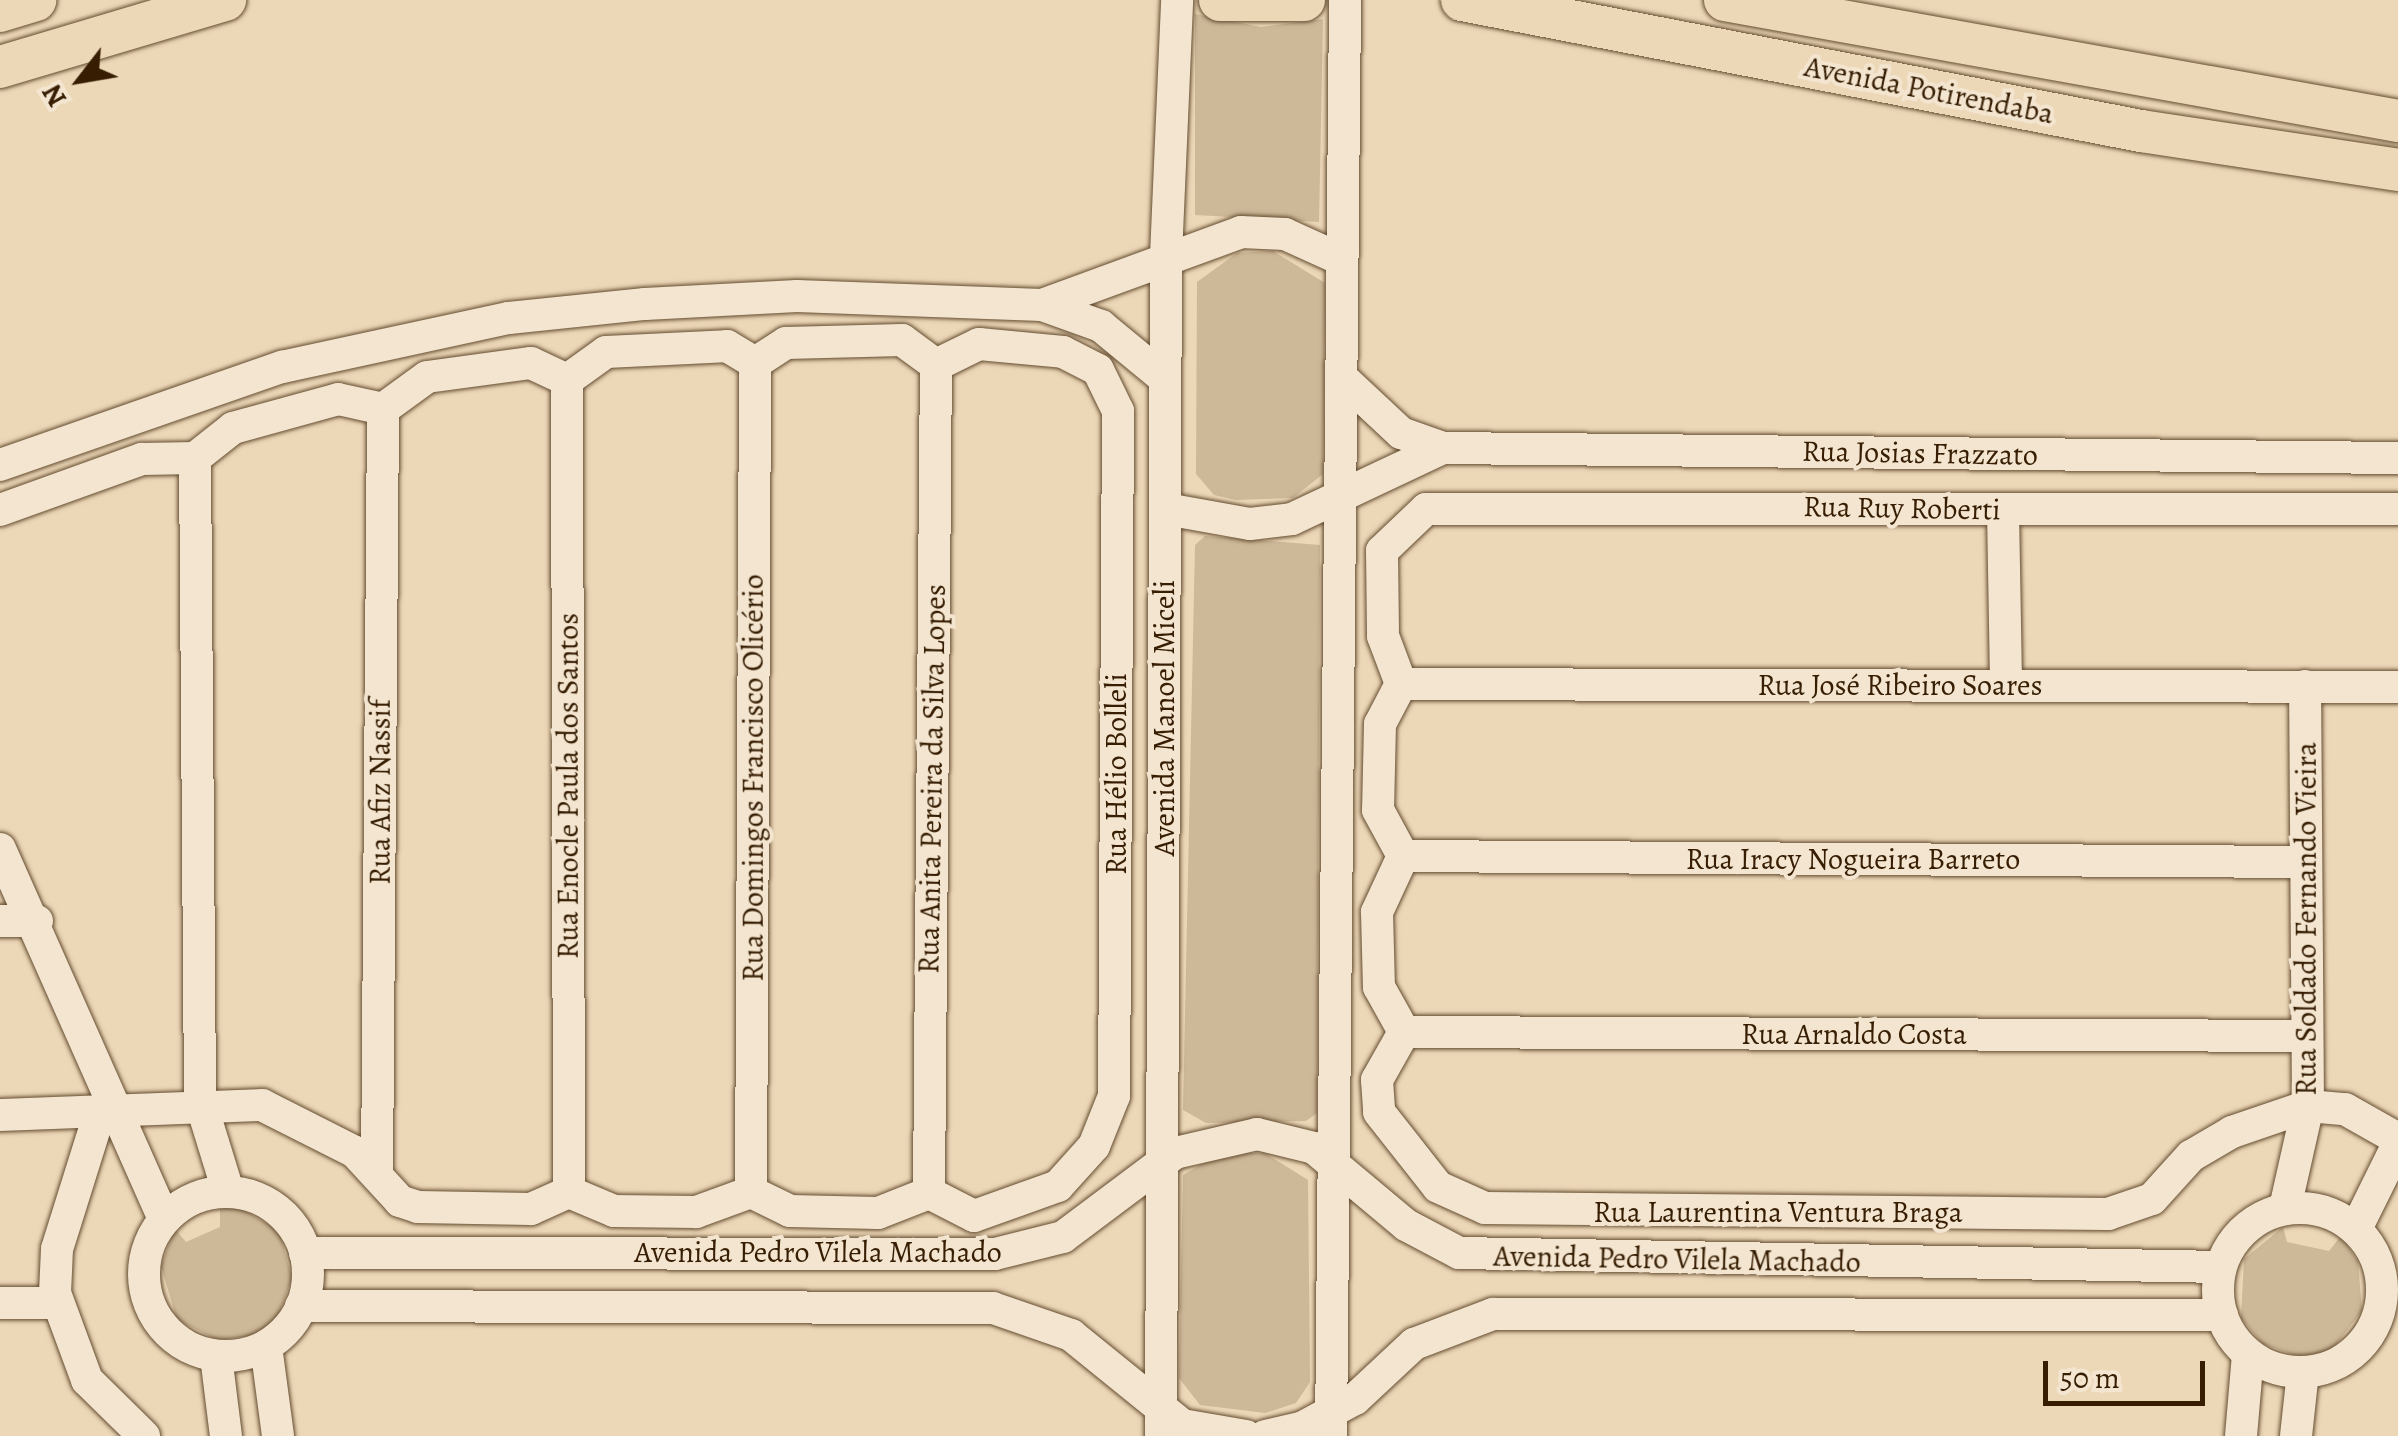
<!DOCTYPE html>
<meta charset="utf-8">
<style>
body{margin:0}
#map{position:relative;width:2398px;height:1436px;overflow:hidden;background:#ecd7b7;font-family:Alegreya,serif}
div>[style]{position:absolute}
.green>*{inset:0;background:#cdb898}
.roads{filter:drop-shadow(0 0 2px #644c30) drop-shadow(0 0 2px #644c30)}
.minor>*{height:32px;margin:-16px;padding:0 16px;transform-origin:16px;border-radius:16px;background:#f3e5d0}
.minor>.ring{margin:-16px;padding:0;box-sizing:content-box;background:none;border:32px solid #f3e5d0;border-radius:50%}
.major>*{height:42px;margin:-21px;padding:0 21px;transform-origin:21px;border-radius:21px;background:#ecd7b7}
span{translate:-50% -50%;white-space:nowrap;text-align:center;line-height:1.15;-webkit-text-stroke:8px #f3e5d0;paint-order:stroke}
.street-label{font-size:30px;color:#371e03}
.north{position:absolute;left:30px;top:30px;width:100px;height:100px;-webkit-text-stroke:8px #f3e5d0;paint-order:stroke;rotate:239deg;font-size:28px;font-weight:700;line-height:40px;text-align:center;color:#371e03}
.north::after{content:'';display:block;margin:auto;width:35px;height:45px;background:#371e03;clip-path:polygon(50% 0,100% 100%,50% 72%,0 100%)}
.scale{position:absolute;left:2043px;top:1361px;width:162px;height:45px;box-sizing:border-box;border:5px solid #371e03;border-top:0;padding-left:12px;font-size:30px;line-height:35px;white-space:nowrap;color:#371e03;-webkit-text-stroke:8px #f3e5d0;paint-order:stroke}
</style>
<div id="map">
<div class="green">
<i style="clip-path:polygon(1195px 14px,1261px 27px,1323px 19px,1319px 222px,1195px 215px)"></i>
<i style="clip-path:polygon(1273px 251px,1325px 283px,1323px 474px,1293px 498px,1236px 500px,1214px 495px,1196px 474px,1197px 282px,1237px 253px)"></i>
<i style="clip-path:polygon(1205px 536px,1320px 545px,1317px 1113px,1306px 1121px,1206px 1123px,1183px 1110px,1195px 545px)"></i>
<i style="clip-path:polygon(1221px 1153px,1265px 1153px,1308px 1180px,1310px 1382px,1296px 1403px,1265px 1413px,1200px 1405px,1179px 1378px,1183px 1175px)"></i>
<i style="clip-path:polygon(220px 1208px,242px 1209px,279px 1231px,292px 1278px,277px 1319px,255px 1335px,218px 1340px,177px 1320px,161px 1266px,175px 1229px,186px 1242px,220px 1227px)"></i>
<i style="clip-path:polygon(2283px 1227px,2287px 1242px,2329px 1251px,2341px 1236px,2358px 1262px,2362px 1311px,2331px 1351px,2300px 1357px,2263px 1344px,2241px 1318px,2244px 1259px)"></i>
</div>
<div class="roads">
<div class="minor">
<i style="left:1042px;top:305px;width:212px;rotate:-20.1deg"></i>
<i style="left:1241px;top:232px;width:44px;rotate:2.6deg"></i>
<i style="left:1285px;top:234px;width:60px;rotate:24.4deg"></i>
<i style="left:1341px;top:377px;width:82px;rotate:43deg"></i>
<i style="left:1401px;top:433px;width:45px;rotate:19.7deg"></i>
<i style="left:1443px;top:448px;width:955px;rotate:0.6deg"></i>
<i style="left:567px;top:380px;width:812px;rotate:89.86deg"></i>
<i style="left:195px;top:458px;width:642px;rotate:89.55deg"></i>
<i style="left:200px;top:1100px;width:95px;rotate:72.9deg"></i>
<i style="left:0;top:465px;width:299px;rotate:-19.2deg"></i>
<i style="left:282px;top:367px;width:232px;rotate:-12.2deg"></i>
<i style="left:509px;top:318px;width:137px;rotate:-5.9deg"></i>
<i style="left:645px;top:304px;width:152px;rotate:-3deg"></i>
<i style="left:797px;top:296px;width:245px;rotate:2.1deg"></i>
<i style="left:1042px;top:305px;width:63px;rotate:19.6deg"></i>
<i style="left:1101px;top:326px;width:82px;rotate:39.5deg"></i>
<i style="left:1166px;top:509px;width:85px;rotate:10.1deg"></i>
<i style="left:1250px;top:524px;width:42px;rotate:-6.8deg"></i>
<i style="left:1292px;top:519px;width:167px;rotate:-25.2deg"></i>
<i style="left:2398px;top:509px;width:972px;rotate:180deg"></i>
<i style="left:1426px;top:509px;width:61px;rotate:136.3deg"></i>
<i style="left:1382px;top:551px;width:85px;rotate:89.3deg"></i>
<i style="left:1383px;top:636px;width:51px;rotate:69.4deg"></i>
<i style="left:1401px;top:684px;width:45px;rotate:117.7deg"></i>
<i style="left:1380px;top:724px;width:86px;rotate:91.3deg"></i>
<i style="left:1378px;top:810px;width:52px;rotate:61.5deg"></i>
<i style="left:1403px;top:856px;width:62px;rotate:114.9deg"></i>
<i style="left:1377px;top:912px;width:75px;rotate:88.5deg"></i>
<i style="left:1379px;top:987px;width:51px;rotate:60.9deg"></i>
<i style="left:1404px;top:1032px;width:55px;rotate:119.4deg"></i>
<i style="left:1377px;top:1080px;width:32px;rotate:86deg"></i>
<i style="left:1379px;top:1112px;width:95px;rotate:51.8deg"></i>
<i style="left:1438px;top:1187px;width:51px;rotate:24.1deg"></i>
<i style="left:1485px;top:1208px;width:623px;rotate:0.55deg"></i>
<i style="left:2108px;top:1214px;width:46px;rotate:-18.8deg"></i>
<i style="left:2152px;top:1199px;width:58px;rotate:-47.8deg"></i>
<i style="left:2191px;top:1156px;width:48px;rotate:-30.3deg"></i>
<i style="left:2232px;top:1132px;width:80px;rotate:-18.9deg"></i>
<i style="left:2308px;top:1106px;width:37px;rotate:5deg"></i>
<i style="left:2345px;top:1109px;width:61px;rotate:29.5deg"></i>
<i style="left:0;top:510px;width:151px;rotate:-19.8deg"></i>
<i style="left:142px;top:459px;width:53px;rotate:-1.1deg"></i>
<i style="left:195px;top:458px;width:48px;rotate:-38.3deg"></i>
<i style="left:233px;top:428px;width:109px;rotate:-15.4deg"></i>
<i style="left:338px;top:399px;width:46px;rotate:12.5deg"></i>
<i style="left:383px;top:409px;width:54px;rotate:-36deg"></i>
<i style="left:427px;top:377px;width:105px;rotate:-7.7deg"></i>
<i style="left:531px;top:363px;width:40px;rotate:25deg"></i>
<i style="left:567px;top:380px;width:48px;rotate:-35.7deg"></i>
<i style="left:606px;top:352px;width:121px;rotate:-2.8deg"></i>
<i style="left:727px;top:346px;width:33px;rotate:31deg"></i>
<i style="left:755px;top:363px;width:37px;rotate:-33deg"></i>
<i style="left:786px;top:343px;width:116px;rotate:-1.5deg"></i>
<i style="left:902px;top:340px;width:42px;rotate:36.3deg"></i>
<i style="left:936px;top:365px;width:48px;rotate:-26deg"></i>
<i style="left:979px;top:344px;width:84px;rotate:5.4deg"></i>
<i style="left:1063px;top:352px;width:39px;rotate:27deg"></i>
<i style="left:1098px;top:370px;width:46px;rotate:64deg"></i>
<i style="left:1118px;top:411px;width:685px;rotate:90.33deg"></i>
<i style="left:1114px;top:1096px;width:54px;rotate:111.8deg"></i>
<i style="left:1094px;top:1146px;width:54px;rotate:132deg"></i>
<i style="left:1058px;top:1186px;width:89px;rotate:160.3deg"></i>
<i style="left:974px;top:1216px;width:51px;rotate:-152.9deg"></i>
<i style="left:929px;top:1193px;width:55px;rotate:158.6deg"></i>
<i style="left:878px;top:1213px;width:88px;rotate:-178.7deg"></i>
<i style="left:790px;top:1211px;width:43px;rotate:-154deg"></i>
<i style="left:751px;top:1192px;width:59px;rotate:160deg"></i>
<i style="left:696px;top:1212px;width:82px;rotate:-179.3deg"></i>
<i style="left:614px;top:1211px;width:49px;rotate:-157.1deg"></i>
<i style="left:569px;top:1192px;width:42px;rotate:155.9deg"></i>
<i style="left:531px;top:1209px;width:113px;rotate:-179deg"></i>
<i style="left:418px;top:1207px;width:19px;rotate:-162deg"></i>
<i style="left:400px;top:1201px;width:67px;rotate:-132.6deg"></i>
<i style="left:355px;top:1152px;width:104px;rotate:-153.2deg"></i>
<i style="left:262px;top:1105px;width:262px;rotate:177.8deg"></i>
<i style="left:2003px;top:510px;width:176px;rotate:89deg"></i>
<i style="left:1401px;top:684px;width:997px;rotate:0.17deg"></i>
<i style="left:0;top:849px;width:405px;rotate:66.1deg"></i>
<i style="left:1403px;top:856px;width:900px;rotate:0.38deg"></i>
<i style="left:0;top:921px;width:37px"></i>
<i style="left:1404px;top:1032px;width:899px;rotate:0.25deg"></i>
<i style="left:99px;top:1115px;width:140px;rotate:107.4deg"></i>
<i style="left:57px;top:1249px;width:44px;rotate:92.6deg"></i>
<i style="left:55px;top:1293px;width:93px;rotate:69.8deg"></i>
<i style="left:87px;top:1380px;width:80px;rotate:44.5deg"></i>
<i style="left:377px;top:1175px;width:766px;rotate:-89.55deg"></i>
<i style="left:751px;top:1192px;width:829px;rotate:-89.72deg"></i>
<i class="ring" style="left:144px;top:1192px;width:132px;height:132px"></i>
<i style="left:929px;top:1193px;width:828px;rotate:-89.52deg"></i>
<i class="ring" style="left:2218px;top:1208px;width:132px;height:132px"></i>
<i style="left:2285px;top:1208px;width:105px;rotate:-77.3deg"></i>
<i style="left:2308px;top:1106px;width:420px;rotate:-90.4deg"></i>
<i style="left:2356px;top:1229px;width:95px;rotate:-63.7deg"></i>
<i style="left:305px;top:1253px;width:690px;rotate:0.08deg"></i>
<i style="left:995px;top:1254px;width:70px;rotate:-14deg"></i>
<i style="left:1063px;top:1237px;width:140px;rotate:-36.9deg"></i>
<i style="left:1175px;top:1153px;width:84px;rotate:-13deg"></i>
<i style="left:1257px;top:1134px;width:59px;rotate:13.8deg"></i>
<i style="left:1314px;top:1148px;width:120px;rotate:39.9deg"></i>
<i style="left:1406px;top:1225px;width:60px;rotate:27.8deg"></i>
<i style="left:1459px;top:1253px;width:761px;rotate:1.05deg"></i>
<i style="left:0;top:1303px;width:57px"></i>
<i style="left:301px;top:1306px;width:692px;rotate:0.17deg"></i>
<i style="left:993px;top:1308px;width:83px;rotate:19.1deg"></i>
<i style="left:1071px;top:1335px;width:143px;rotate:39deg"></i>
<i style="left:1182px;top:1425px;width:65px;rotate:9.8deg"></i>
<i style="left:266px;top:1346px;width:91px;rotate:82.4deg"></i>
<i style="left:216px;top:1356px;width:81px;rotate:82.9deg"></i>
<i style="left:1161px;top:1436px;width:1180px;rotate:-89.76deg"></i>
<i style="left:1166px;top:256px;width:256px;rotate:-87.5deg"></i>
<i style="left:1265px;top:1436px;width:39px;rotate:-13deg"></i>
<i style="left:1303px;top:1427px;width:59px;rotate:-28.3deg"></i>
<i style="left:1355px;top:1399px;width:81px;rotate:-43deg"></i>
<i style="left:1414px;top:1344px;width:85px;rotate:-20.8deg"></i>
<i style="left:1493px;top:1314px;width:729px;rotate:0.08deg"></i>
<i style="left:1331px;top:1436px;width:1436px;rotate:-89.44deg"></i>
<i style="left:2241px;top:1436px;width:82px;rotate:-85.1deg"></i>
<i style="left:2296px;top:1436px;width:64px;rotate:-83.8deg"></i>
</div>
<div class="major">
<i style="left:1220px;top:0;width:84px"></i>
<i style="left:1462px;top:0;width:692px;rotate:10.92deg"></i>
<i style="left:2141px;top:131px;width:260px;rotate:8.6deg"></i>
<i style="left:1725px;top:0;width:684px;rotate:10.19deg"></i>
<i style="left:0;top:11px;width:37px;rotate:-17deg"></i>
<i style="left:0;top:67px;width:235px;rotate:-16.6deg"></i>
</div>
</div>
<div class="street-label">
<span style="left:1929px;top:90px;rotate:11deg">Avenida Potirendaba</span>
<span style="left:1920px;top:453px;rotate:1deg">Rua Josias Frazzato</span>
<span style="left:1902px;top:508px;rotate:1deg">Rua Ruy Roberti</span>
<span style="left:1900px;top:685px">Rua José Ribeiro Soares</span>
<span style="left:1164px;top:718px;rotate:-90deg">Avenida Manoel Miceli</span>
<span style="left:1116px;top:774px;rotate:-90deg">Rua Hélio Bolleli</span>
<span style="left:753px;top:778px;rotate:-90deg">Rua Domingos Francisco Olicério</span>
<span style="left:932px;top:779px;rotate:-89deg">Rua Anita Pereira da Silva Lopes</span>
<span style="left:568px;top:786px;rotate:-90deg">Rua Enocle Paula dos Santos</span>
<span style="left:380px;top:792px;rotate:-90deg">Rua Afiz Nassif</span>
<span style="left:1853px;top:859px">Rua Iracy Nogueira Barreto</span>
<span style="left:2306px;top:919px;rotate:-90deg">Rua Soldado Fernando Vieira</span>
<span style="left:1854px;top:1034px">Rua Arnaldo Costa</span>
<span style="left:1778px;top:1212px">Rua Laurentina Ventura Braga</span>
<span style="left:818px;top:1252px">Avenida Pedro Vilela Machado</span>
<span style="left:1677px;top:1259px;rotate:1deg">Avenida Pedro Vilela Machado</span>
</div>
<div class="north">N</div>
<div class="scale">50 m</div>
</div>
